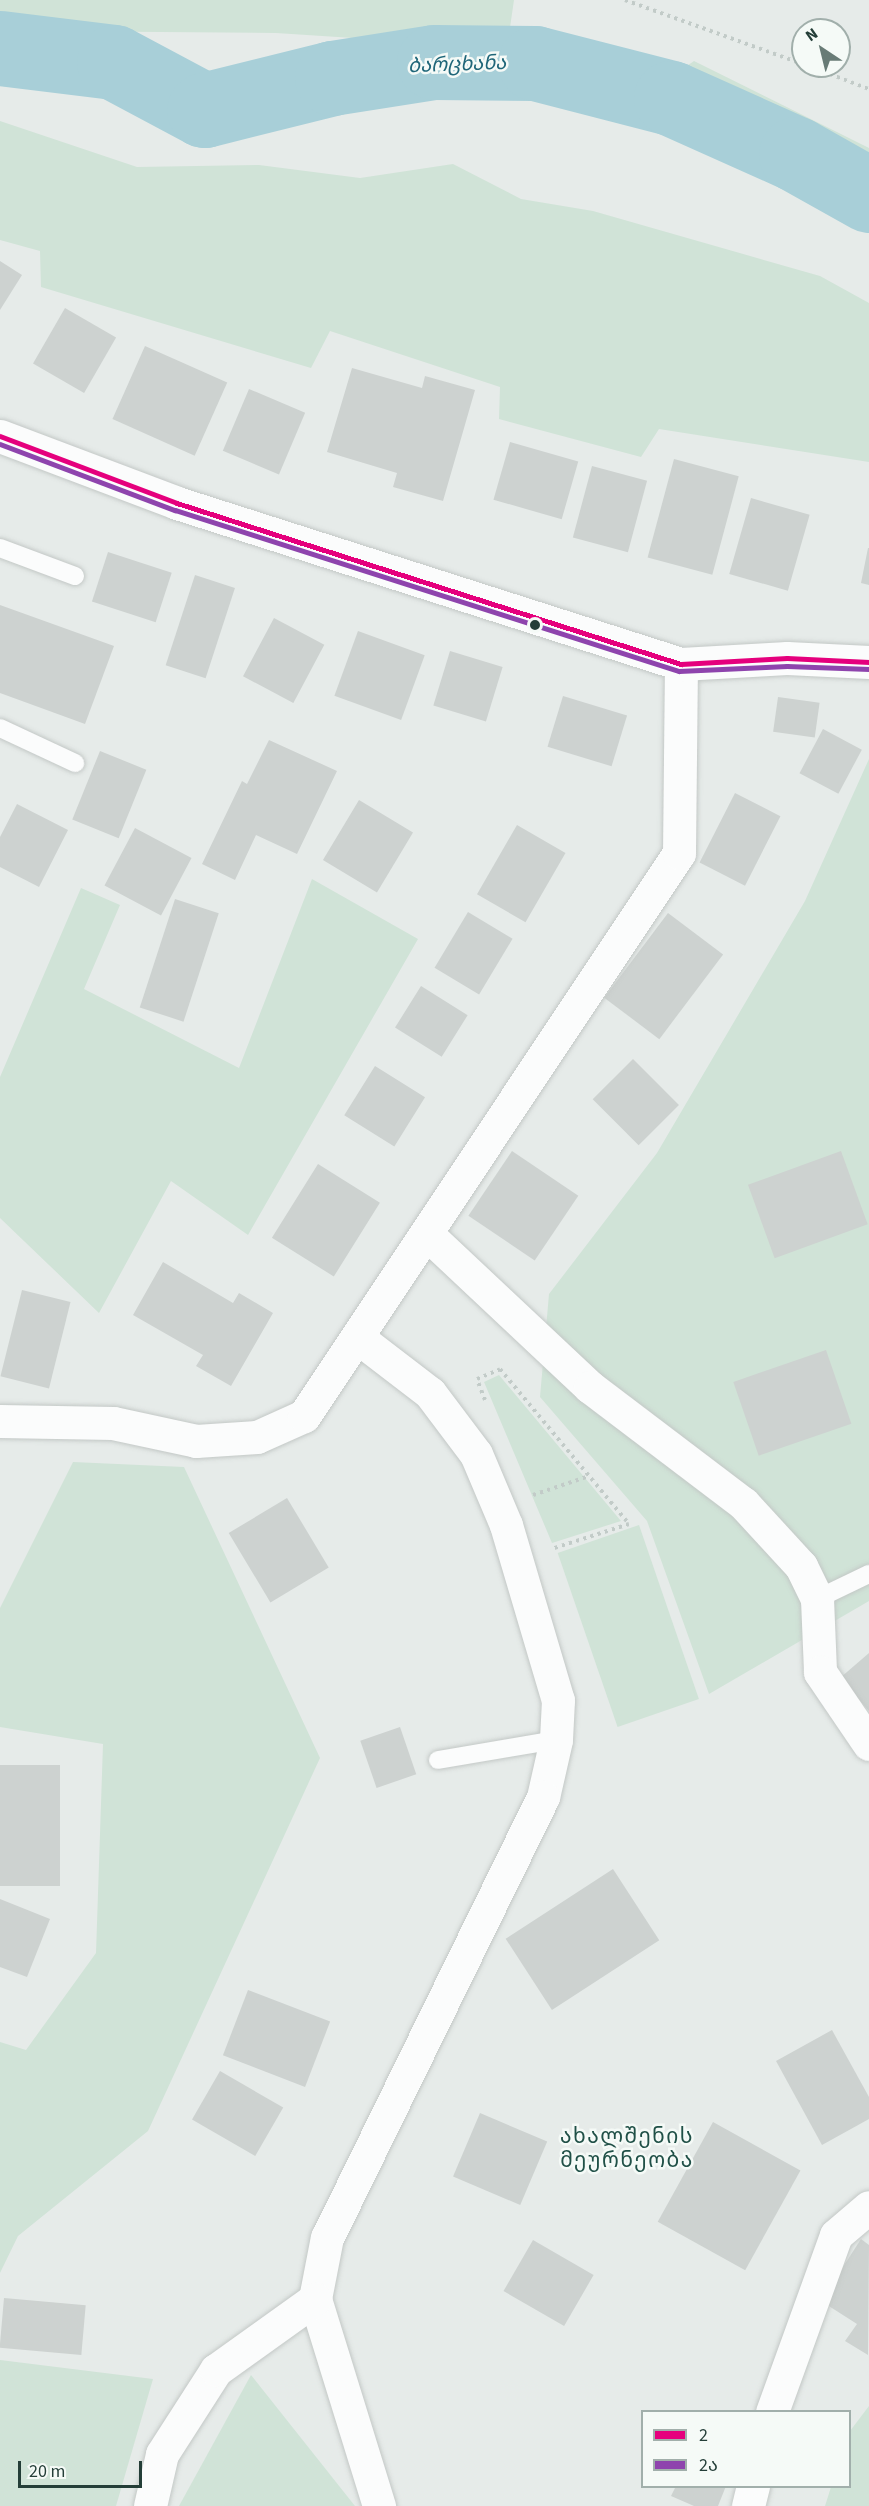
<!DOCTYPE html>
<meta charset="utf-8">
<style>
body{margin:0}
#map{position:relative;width:869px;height:2506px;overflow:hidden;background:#e6ebe9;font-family:"Source Sans 3","Noto Sans Georgian",sans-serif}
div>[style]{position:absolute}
.green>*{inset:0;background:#d0e3d7;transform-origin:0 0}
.river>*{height:75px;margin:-37.5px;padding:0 37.5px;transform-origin:37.5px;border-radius:37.5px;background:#a8cfd8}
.building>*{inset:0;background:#cdd2d0;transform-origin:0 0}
.path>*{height:4px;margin-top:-2px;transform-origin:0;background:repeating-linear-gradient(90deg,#c2cbc8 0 3px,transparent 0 7.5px)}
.roads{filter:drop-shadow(0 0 2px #c3c8c6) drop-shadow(0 0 2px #c3c8c6)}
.lane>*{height:18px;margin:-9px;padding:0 9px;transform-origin:9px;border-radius:9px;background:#fbfcfc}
.street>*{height:33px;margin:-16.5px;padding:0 16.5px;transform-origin:16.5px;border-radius:16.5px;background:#fbfcfc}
.secondary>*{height:33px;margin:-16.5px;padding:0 16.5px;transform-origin:16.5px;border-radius:16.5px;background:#fbfcfc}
.bus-1>*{height:4.5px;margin:-2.25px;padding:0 2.25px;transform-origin:2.25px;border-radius:2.25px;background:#e5007d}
.bus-2>*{height:4.5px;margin:-2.25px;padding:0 2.25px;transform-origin:2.25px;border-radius:2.25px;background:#8e44ad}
.dots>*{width:16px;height:16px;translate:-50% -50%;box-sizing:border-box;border:3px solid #f5faf7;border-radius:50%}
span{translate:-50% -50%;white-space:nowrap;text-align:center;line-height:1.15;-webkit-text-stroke:5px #f5faf7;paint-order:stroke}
.water-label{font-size:20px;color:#1f6679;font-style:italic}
.quarter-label{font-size:21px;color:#205047;letter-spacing:1.5px}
.legend{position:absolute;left:641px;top:2410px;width:210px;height:78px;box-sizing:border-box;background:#f5faf7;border:2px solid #a1afab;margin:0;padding:8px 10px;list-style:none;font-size:18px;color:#243e38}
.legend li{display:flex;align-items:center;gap:12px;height:30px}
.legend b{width:30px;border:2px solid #a1afab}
.north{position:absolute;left:791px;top:18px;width:60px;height:60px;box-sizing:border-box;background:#f5faf7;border:2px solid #a1afab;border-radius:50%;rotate:325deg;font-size:16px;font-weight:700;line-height:24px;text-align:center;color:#243e38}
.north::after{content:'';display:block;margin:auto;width:21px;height:27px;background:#687b76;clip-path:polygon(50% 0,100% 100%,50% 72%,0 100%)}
.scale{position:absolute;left:18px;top:2461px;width:124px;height:27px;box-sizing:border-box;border:3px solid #243e38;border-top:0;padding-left:8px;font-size:18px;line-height:21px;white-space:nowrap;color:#243e38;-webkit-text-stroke:4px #f5faf7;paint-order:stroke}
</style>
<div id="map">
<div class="green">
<i style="clip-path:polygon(0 0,514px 0,507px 48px,276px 33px,32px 31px,0 14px)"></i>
<i style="clip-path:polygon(694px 61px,869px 148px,869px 183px,665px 81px)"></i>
<i style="clip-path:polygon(0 121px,137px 167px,259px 165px,360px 178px,453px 164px,521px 199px,593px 211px,820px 276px,869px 303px,869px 462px,659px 429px,641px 457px,499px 419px,500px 387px,330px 331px,311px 368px,41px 287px,40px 251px,0 240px)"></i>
<i style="clip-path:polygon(869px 759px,869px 1601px,709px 1694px,647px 1521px,540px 1397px,549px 1294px,657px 1153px,805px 901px)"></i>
<i style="clip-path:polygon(312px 879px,418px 939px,248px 1235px,171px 1181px,99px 1313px,0 1218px,0 1077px,81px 888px,120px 905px,84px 989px,239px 1068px)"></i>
<i style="clip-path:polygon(499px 1375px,585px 1478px,621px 1521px,552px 1543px,484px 1382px)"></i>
<i style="clip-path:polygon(73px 1462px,184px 1467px,320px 1758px,148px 2131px,18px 2236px,0 2273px,0 2042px,26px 2050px,96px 1953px,103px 1744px,0 1727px,0 1608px)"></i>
<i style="left:639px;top:1525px;width:184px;height:86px;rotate:71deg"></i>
<i style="clip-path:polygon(0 2360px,153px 2379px,116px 2506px,0 2506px)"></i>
<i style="clip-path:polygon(251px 2375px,355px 2506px,179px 2506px)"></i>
<i style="clip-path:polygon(869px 2406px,869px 2506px,825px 2506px,831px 2487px,850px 2486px,850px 2431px)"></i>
</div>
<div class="river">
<i style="left:0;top:48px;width:115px;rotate:7deg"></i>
<i style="left:114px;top:62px;width:102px;rotate:28.1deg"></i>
<i style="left:204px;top:110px;width:132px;rotate:-14deg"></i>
<i style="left:332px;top:78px;width:103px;rotate:-8.9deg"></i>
<i style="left:434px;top:62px;width:101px;rotate:0.6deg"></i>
<i style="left:535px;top:63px;width:140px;rotate:14.4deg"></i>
<i style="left:671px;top:98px;width:137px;rotate:24.1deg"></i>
<i style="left:796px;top:154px;width:84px;rotate:29.3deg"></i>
</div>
<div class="building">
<i style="clip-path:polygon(0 261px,22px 275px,0 310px)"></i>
<i style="left:65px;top:308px;width:59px;height:64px;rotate:30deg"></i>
<i style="left:145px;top:346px;width:90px;height:80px;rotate:24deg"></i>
<i style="clip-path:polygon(352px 368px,422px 388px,425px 376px,475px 390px,443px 501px,393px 487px,397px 473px,327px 452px)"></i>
<i style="left:249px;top:389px;width:61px;height:67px;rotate:23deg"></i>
<i style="left:510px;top:442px;width:71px;height:60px;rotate:16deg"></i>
<i style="left:674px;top:459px;width:67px;height:102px;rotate:15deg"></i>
<i style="left:592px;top:466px;width:57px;height:74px;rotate:15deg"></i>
<i style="left:751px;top:498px;width:61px;height:79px;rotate:16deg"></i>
<i style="clip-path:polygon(868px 548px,869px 548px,869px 585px,861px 583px)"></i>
<i style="left:108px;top:552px;width:67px;height:52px;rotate:18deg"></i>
<i style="left:195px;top:575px;width:42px;height:95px;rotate:18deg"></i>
<i style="clip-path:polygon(0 605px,114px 646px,85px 724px,0 693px)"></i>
<i style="left:274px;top:618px;width:57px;height:66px;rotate:28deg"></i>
<i style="left:358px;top:631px;width:71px;height:69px;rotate:20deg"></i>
<i style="left:450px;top:651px;width:55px;height:57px;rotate:17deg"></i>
<i style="left:563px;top:696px;width:67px;height:53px;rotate:17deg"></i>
<i style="left:778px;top:697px;width:42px;height:35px;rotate:8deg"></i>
<i style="left:823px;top:729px;width:44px;height:50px;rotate:28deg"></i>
<i style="clip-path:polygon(269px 740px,337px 771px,297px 854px,256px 835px,235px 880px,202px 864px,242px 781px,247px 784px)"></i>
<i style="left:100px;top:751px;width:50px;height:74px;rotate:22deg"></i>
<i style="left:735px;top:793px;width:51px;height:78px;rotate:27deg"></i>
<i style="left:359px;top:800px;width:63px;height:70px;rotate:31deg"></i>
<i style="clip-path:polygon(17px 804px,68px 830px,39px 887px,0 867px,0 837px)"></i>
<i style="left:517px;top:825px;width:56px;height:80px;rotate:30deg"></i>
<i style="left:135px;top:828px;width:64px;height:65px;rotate:28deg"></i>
<i style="left:175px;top:899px;width:46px;height:114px;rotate:18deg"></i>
<i style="left:468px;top:912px;width:52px;height:65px;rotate:31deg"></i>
<i style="left:668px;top:913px;width:69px;height:106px;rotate:37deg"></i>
<i style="left:421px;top:986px;width:55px;height:49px;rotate:32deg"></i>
<i style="left:633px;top:1059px;width:65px;height:57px;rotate:45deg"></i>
<i style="left:375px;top:1066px;width:59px;height:58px;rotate:32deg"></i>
<i style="left:512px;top:1151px;width:80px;height:78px;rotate:34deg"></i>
<i style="left:841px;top:1151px;width:78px;height:99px;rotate:70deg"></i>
<i style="left:318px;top:1164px;width:73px;height:87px;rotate:32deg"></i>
<i style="clip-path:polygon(163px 1262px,233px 1303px,239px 1293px,273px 1313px,231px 1386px,196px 1366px,203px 1355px,133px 1315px)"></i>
<i style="left:22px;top:1290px;width:50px;height:89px;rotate:14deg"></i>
<i style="left:826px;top:1350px;width:78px;height:98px;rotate:71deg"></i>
<i style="left:287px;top:1498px;width:81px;height:68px;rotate:59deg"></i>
<i style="clip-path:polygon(869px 1653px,869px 1711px,840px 1678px)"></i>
<i style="left:400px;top:1727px;width:50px;height:42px;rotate:71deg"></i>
<i style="left:60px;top:1765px;width:121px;height:60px;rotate:90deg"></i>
<i style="left:613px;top:1869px;width:85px;height:128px;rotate:57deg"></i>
<i style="clip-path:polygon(0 1899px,50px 1919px,27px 1977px,0 1967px)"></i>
<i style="left:248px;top:1990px;width:88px;height:70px;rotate:21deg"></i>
<i style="clip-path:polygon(832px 2030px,869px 2097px,869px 2119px,822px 2145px,776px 2061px)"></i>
<i style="left:220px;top:2071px;width:73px;height:56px;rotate:30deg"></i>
<i style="left:480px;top:2113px;width:73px;height:69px;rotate:23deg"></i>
<i style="left:713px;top:2122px;width:100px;height:114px;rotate:29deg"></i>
<i style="clip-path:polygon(861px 2239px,869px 2245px,868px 2355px,845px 2341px,857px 2324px,821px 2301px)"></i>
<i style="left:533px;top:2240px;width:70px;height:59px;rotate:30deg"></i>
<i style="left:4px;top:2298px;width:82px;height:50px;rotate:5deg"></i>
<i style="clip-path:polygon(676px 2486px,726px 2486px,718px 2506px,694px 2506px,671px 2496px)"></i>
</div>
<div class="path">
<i style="left:625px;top:0;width:189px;rotate:19.8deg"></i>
<i style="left:809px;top:66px;width:64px;rotate:21deg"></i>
<i style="left:485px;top:1400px;width:22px;rotate:-111deg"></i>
<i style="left:477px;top:1379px;width:25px;rotate:-23deg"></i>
<i style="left:500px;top:1369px;width:202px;rotate:50.2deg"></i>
<i style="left:629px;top:1524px;width:82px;rotate:162.2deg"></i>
<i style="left:533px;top:1495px;width:59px;rotate:-18.7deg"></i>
</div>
<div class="roads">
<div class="lane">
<i style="left:0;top:548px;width:80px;rotate:20.5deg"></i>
<i style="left:0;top:728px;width:83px;rotate:25deg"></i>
<i style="left:817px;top:1599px;width:58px;rotate:-25.7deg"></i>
<i style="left:438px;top:1760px;width:120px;rotate:-9.6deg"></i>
</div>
<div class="street">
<i style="left:428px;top:1235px;width:222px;rotate:43.2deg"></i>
<i style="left:590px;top:1387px;width:192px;rotate:37.2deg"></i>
<i style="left:743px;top:1503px;width:86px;rotate:47.4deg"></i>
<i style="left:801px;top:1566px;width:37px;rotate:64deg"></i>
<i style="left:817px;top:1599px;width:73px;rotate:87.6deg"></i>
<i style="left:820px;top:1672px;width:87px;rotate:55.8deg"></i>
<i style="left:357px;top:1337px;width:92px;rotate:37.5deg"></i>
<i style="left:430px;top:1393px;width:76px;rotate:53deg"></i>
<i style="left:476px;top:1454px;width:77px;rotate:67.1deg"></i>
<i style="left:506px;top:1525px;width:183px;rotate:73.5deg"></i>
<i style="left:558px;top:1700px;width:40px;rotate:92.9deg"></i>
<i style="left:556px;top:1740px;width:58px;rotate:102.8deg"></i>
<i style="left:543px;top:1797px;width:490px;rotate:116.1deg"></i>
<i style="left:327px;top:2237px;width:63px;rotate:101deg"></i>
<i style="left:315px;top:2299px;width:217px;rotate:72.8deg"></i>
<i style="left:0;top:1421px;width:113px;rotate:1deg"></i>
<i style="left:113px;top:1423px;width:85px;rotate:12.2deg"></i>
<i style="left:196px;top:1441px;width:61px;rotate:-3.8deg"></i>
<i style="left:257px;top:1437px;width:51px;rotate:-24.1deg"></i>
<i style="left:304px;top:1416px;width:676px;rotate:-56.33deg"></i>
<i style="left:679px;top:853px;width:189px;rotate:-89.4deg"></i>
<i style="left:772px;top:2412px;width:188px;rotate:-70.1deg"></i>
<i style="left:836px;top:2235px;width:43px;rotate:-40.3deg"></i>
<i style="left:150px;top:2506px;width:53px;rotate:-77deg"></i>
<i style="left:162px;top:2454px;width:100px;rotate:-57.3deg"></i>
<i style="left:216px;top:2370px;width:122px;rotate:-35.6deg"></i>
<i style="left:748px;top:2506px;width:21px;rotate:-76deg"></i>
</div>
<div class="secondary">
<i style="left:0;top:436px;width:189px;rotate:20.7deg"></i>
<i style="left:177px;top:503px;width:529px;rotate:17.72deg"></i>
<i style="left:681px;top:664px;width:106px;rotate:-3.2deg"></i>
<i style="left:787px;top:658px;width:82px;rotate:2.8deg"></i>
</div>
</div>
<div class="bus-1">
<i style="left:0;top:436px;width:189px;rotate:20.7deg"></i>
<i style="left:177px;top:503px;width:529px;rotate:17.72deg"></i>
<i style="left:681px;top:664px;width:106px;rotate:-3.2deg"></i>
<i style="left:787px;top:658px;width:82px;rotate:2.8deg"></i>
</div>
<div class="bus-2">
<i style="left:0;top:444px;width:187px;rotate:20.7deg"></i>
<i style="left:175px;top:510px;width:529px;rotate:17.72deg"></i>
<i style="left:679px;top:671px;width:108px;rotate:-2.7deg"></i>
<i style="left:787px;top:666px;width:82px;rotate:2.1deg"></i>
</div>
<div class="dots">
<i style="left:535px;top:625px;background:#243e38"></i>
</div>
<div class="water-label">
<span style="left:457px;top:65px;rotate:-2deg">ბარცხანა</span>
</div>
<div class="quarter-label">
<span style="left:627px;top:2148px">ახალშენის<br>მეურნეობა</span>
</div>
<ul class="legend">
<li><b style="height:8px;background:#e5007d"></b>2</li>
<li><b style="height:8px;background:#8e44ad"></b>2ა</li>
</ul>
<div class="north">N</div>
<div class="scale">20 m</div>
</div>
